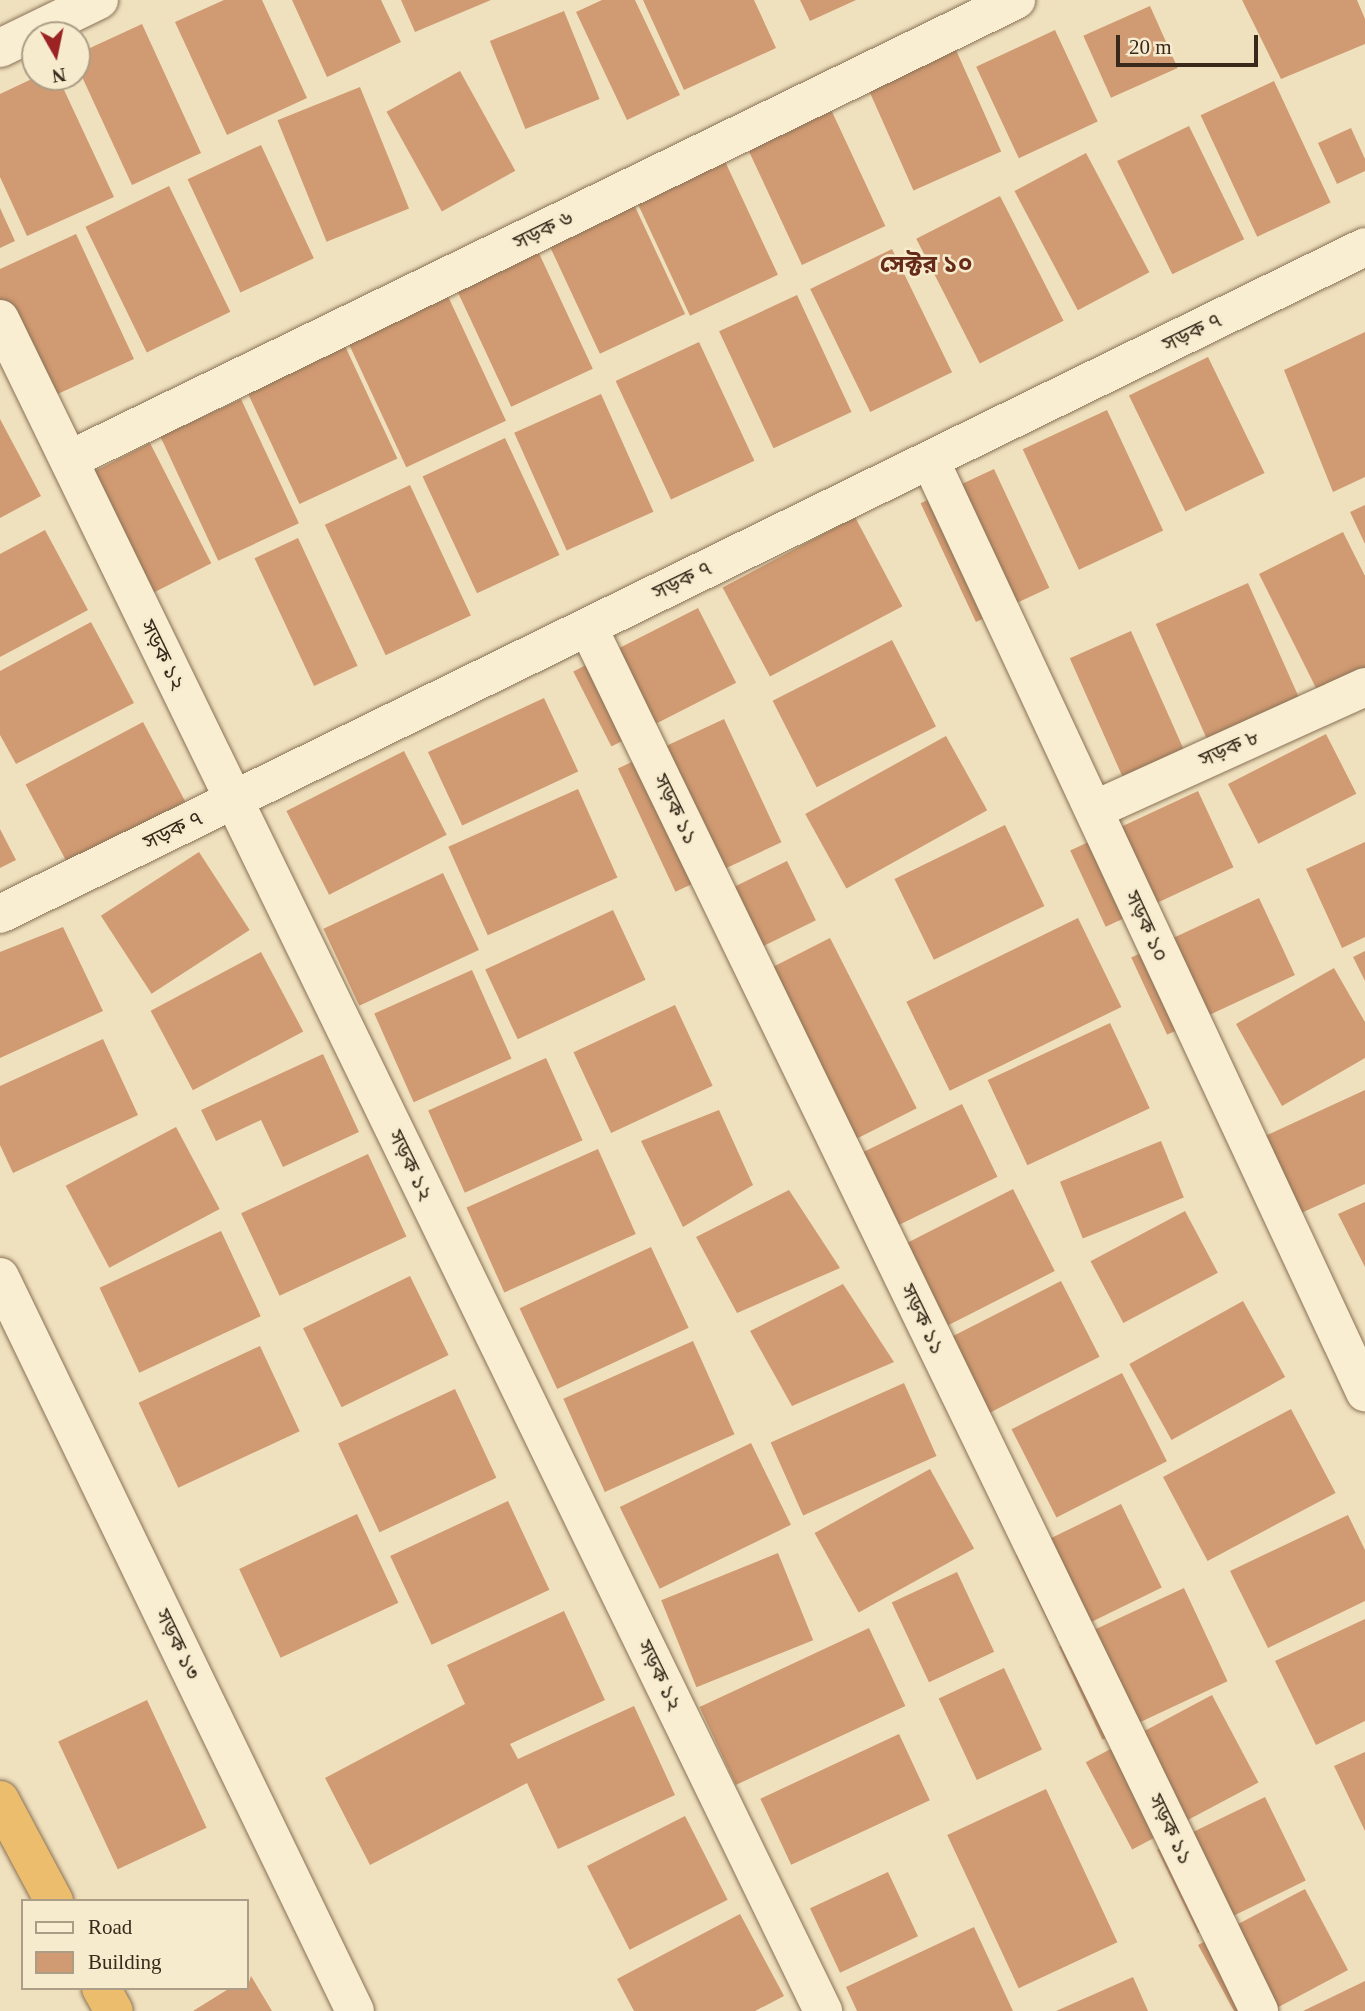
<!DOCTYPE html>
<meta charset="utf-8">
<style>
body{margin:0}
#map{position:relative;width:1365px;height:2011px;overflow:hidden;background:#f0e1be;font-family:"Times New Roman","Noto Sans Bengali",serif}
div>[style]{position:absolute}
.building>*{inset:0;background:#d09a72;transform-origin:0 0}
.roads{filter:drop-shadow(0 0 2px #897256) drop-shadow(0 0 2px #897256)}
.minor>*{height:38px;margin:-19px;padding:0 19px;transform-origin:19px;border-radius:19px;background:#faeed2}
.trunk>*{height:38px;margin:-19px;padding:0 19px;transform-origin:19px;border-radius:19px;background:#edbd6e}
span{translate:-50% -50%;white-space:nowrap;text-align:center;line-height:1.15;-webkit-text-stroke:5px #f7ebce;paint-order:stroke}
.street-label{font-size:21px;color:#38291b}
.quarter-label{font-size:24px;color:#662a19;font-weight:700}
.legend{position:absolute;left:21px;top:1899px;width:228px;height:91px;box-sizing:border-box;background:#f7ebce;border:2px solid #ab9d86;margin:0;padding:9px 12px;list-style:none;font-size:21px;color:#38291b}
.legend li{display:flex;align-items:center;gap:14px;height:35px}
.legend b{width:35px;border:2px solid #ab9d86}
.north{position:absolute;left:21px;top:21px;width:70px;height:70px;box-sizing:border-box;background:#f7ebce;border:2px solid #ab9d86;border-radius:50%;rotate:171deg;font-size:19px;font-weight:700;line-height:28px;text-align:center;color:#38291b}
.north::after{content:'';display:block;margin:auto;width:24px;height:32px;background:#9b2323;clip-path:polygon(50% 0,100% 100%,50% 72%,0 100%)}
.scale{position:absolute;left:1116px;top:35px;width:142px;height:32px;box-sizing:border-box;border:4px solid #38291b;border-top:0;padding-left:9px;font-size:21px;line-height:24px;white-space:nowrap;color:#38291b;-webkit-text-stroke:5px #f7ebce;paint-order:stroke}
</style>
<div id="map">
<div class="building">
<i style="clip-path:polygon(224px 0,262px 0,307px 98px,227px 135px,175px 22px)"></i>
<i style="clip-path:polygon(292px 0,381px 0,401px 42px,327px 77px)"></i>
<i style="clip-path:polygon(401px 0,491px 0,415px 32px)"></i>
<i style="clip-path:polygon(602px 0,635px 0,680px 95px,627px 120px,576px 12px)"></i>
<i style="clip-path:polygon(643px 0,754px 0,776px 48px,684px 90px)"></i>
<i style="clip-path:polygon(800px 0,856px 0,810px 21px)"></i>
<i style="clip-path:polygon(1242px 0,1357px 0,1365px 19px,1365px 44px,1281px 79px)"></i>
<i style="left:1150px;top:6px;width:68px;height:73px;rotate:66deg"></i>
<i style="left:564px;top:11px;width:95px;height:80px;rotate:68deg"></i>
<i style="clip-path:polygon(142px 24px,201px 153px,132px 185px,77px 66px,77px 54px)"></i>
<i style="left:1055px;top:30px;width:101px;height:87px;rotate:65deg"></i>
<i style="left:952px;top:41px;width:121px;height:96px;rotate:66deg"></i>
<i style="left:460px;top:71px;width:114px;height:84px;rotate:61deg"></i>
<i style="clip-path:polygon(36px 77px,58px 77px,114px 197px,27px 236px,0 177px,0 94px)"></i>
<i style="left:1274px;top:81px;width:134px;height:81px;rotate:65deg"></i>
<i style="left:360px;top:87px;width:131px;height:89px;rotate:68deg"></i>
<i style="left:827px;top:101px;width:138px;height:92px;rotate:65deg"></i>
<i style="left:1189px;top:126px;width:126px;height:80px;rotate:64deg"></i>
<i style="clip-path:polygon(1351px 128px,1365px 159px,1365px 171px,1337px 184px,1318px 143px)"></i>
<i style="left:261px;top:145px;width:125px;height:81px;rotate:65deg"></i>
<i style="left:1086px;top:153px;width:135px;height:81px;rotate:62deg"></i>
<i style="left:723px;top:157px;width:130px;height:97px;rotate:65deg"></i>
<i style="left:169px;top:186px;width:140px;height:93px;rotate:64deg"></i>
<i style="left:1000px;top:196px;width:140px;height:94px;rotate:63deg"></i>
<i style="left:631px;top:198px;width:128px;height:94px;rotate:65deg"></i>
<i style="clip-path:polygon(0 208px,15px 241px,0 248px)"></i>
<i style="clip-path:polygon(76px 234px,134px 359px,38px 403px,0 322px,0 269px)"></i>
<i style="left:537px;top:249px;width:132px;height:90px;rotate:65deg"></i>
<i style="left:892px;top:249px;width:137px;height:91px;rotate:64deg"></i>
<i style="left:446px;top:292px;width:142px;height:110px;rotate:65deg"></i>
<i style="left:797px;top:295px;width:129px;height:86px;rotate:65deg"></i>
<i style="clip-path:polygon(1365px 332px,1365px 477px,1333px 492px,1284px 370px)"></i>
<i style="left:699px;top:342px;width:131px;height:92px;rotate:65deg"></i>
<i style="left:345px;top:346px;width:124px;height:108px;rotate:65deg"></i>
<i style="left:1208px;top:357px;width:129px;height:88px;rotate:64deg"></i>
<i style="left:601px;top:394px;width:129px;height:95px;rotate:66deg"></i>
<i style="left:241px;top:399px;width:137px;height:89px;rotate:65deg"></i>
<i style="left:1107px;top:410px;width:133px;height:93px;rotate:65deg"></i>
<i style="clip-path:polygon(0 419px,41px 496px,0 518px)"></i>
<i style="left:505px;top:438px;width:129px;height:91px;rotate:65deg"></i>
<i style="left:150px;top:443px;width:135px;height:88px;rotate:63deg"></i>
<i style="left:994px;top:469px;width:131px;height:81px;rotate:65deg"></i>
<i style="left:410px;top:485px;width:144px;height:94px;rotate:65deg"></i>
<i style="clip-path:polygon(1365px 505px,1365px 544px,1350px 512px)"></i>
<i style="left:855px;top:517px;width:101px;height:150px;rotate:62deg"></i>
<i style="clip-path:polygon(45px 530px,88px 610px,0 657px,0 554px)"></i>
<i style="clip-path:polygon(1343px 532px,1365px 576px,1365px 678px,1322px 700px,1259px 574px)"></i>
<i style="left:298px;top:538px;width:141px;height:48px;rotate:65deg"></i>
<i style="left:1248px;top:583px;width:137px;height:101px;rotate:66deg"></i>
<i style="left:698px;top:608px;width:84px;height:140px;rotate:63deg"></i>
<i style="clip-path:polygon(91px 622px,134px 703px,16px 764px,0 735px,0 671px)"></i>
<i style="left:1131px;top:631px;width:142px;height:67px;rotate:66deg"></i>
<i style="left:892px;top:640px;width:97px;height:134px;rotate:63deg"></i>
<i style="left:544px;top:698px;width:81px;height:128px;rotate:65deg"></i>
<i style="left:724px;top:719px;width:136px;height:117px;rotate:65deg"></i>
<i style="left:143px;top:722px;width:90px;height:133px;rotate:62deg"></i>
<i style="left:1326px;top:734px;width:67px;height:110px;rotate:63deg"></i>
<i style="left:946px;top:736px;width:85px;height:161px;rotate:61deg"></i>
<i style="left:404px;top:751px;width:94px;height:132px;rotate:63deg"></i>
<i style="left:578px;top:789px;width:97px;height:142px;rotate:66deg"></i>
<i style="left:1198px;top:791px;width:84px;height:141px;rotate:65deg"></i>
<i style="left:1005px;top:825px;width:90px;height:123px;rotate:64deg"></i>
<i style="clip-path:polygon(0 829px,16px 860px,0 868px)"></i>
<i style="clip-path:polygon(1365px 842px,1365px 937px,1342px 948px,1306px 869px)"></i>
<i style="left:199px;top:852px;width:93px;height:117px;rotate:57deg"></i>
<i style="left:787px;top:861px;width:66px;height:70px;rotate:64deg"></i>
<i style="left:443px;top:873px;width:85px;height:132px;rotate:65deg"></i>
<i style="left:1259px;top:898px;width:85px;height:141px;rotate:65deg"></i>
<i style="left:613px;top:910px;width:77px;height:141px;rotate:65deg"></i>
<i style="left:1078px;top:918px;width:99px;height:191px;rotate:64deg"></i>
<i style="clip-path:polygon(63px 927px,103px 1011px,0 1058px,0 952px)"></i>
<i style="left:830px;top:938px;width:191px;height:68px;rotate:63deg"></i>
<i style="clip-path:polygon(1365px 951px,1365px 981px,1353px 957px)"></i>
<i style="left:261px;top:952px;width:90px;height:125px;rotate:62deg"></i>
<i style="clip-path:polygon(1334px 968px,1365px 1022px,1365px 1058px,1282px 1106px,1236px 1024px)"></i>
<i style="left:472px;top:970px;width:97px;height:107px;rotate:66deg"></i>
<i style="left:675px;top:1005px;width:89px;height:112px;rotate:65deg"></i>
<i style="left:1110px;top:1023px;width:94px;height:135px;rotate:65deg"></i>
<i style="clip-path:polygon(103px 1039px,138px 1115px,13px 1173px,0 1145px,0 1086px)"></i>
<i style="clip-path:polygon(323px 1054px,359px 1132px,283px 1167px,261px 1120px,216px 1141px,201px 1110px)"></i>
<i style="left:546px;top:1058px;width:90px;height:129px;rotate:66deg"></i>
<i style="clip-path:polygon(1365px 1090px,1365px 1184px,1299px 1214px,1263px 1137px)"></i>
<i style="left:962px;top:1104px;width:81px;height:140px;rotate:64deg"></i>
<i style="clip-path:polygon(719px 1110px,753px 1185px,683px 1227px,641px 1141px)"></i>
<i style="left:176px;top:1127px;width:93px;height:125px;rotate:62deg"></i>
<i style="left:1161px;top:1141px;width:61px;height:109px;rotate:68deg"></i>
<i style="left:598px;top:1149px;width:93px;height:144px;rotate:66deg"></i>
<i style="left:368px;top:1154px;width:91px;height:140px;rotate:65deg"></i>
<i style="left:1013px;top:1189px;width:92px;height:140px;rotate:63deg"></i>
<i style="clip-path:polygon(789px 1190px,840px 1268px,737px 1313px,696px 1237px)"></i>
<i style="clip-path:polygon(1365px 1202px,1365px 1267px,1338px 1214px)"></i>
<i style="left:1185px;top:1211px;width:70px;height:107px;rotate:62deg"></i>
<i style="left:221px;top:1231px;width:94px;height:134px;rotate:65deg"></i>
<i style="left:651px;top:1247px;width:89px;height:145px;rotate:65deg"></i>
<i style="left:410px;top:1276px;width:88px;height:119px;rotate:64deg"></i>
<i style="left:1061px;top:1281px;width:85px;height:126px;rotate:63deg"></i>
<i style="clip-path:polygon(843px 1284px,894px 1362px,792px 1406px,750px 1331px)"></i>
<i style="left:1243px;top:1301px;width:87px;height:130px;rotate:61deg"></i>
<i style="left:693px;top:1341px;width:102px;height:142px;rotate:66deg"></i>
<i style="left:260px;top:1346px;width:94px;height:134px;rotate:65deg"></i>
<i style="left:1122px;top:1373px;width:99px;height:124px;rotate:63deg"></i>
<i style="left:904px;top:1383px;width:80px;height:146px;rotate:66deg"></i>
<i style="left:455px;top:1389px;width:98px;height:129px;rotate:65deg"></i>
<i style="left:1291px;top:1409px;width:95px;height:145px;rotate:62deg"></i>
<i style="left:751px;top:1443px;width:91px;height:146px;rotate:64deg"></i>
<i style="left:930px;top:1469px;width:91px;height:132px;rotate:61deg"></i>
<i style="left:508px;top:1501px;width:98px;height:130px;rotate:65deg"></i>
<i style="left:1121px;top:1504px;width:93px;height:117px;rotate:64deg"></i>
<i style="left:357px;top:1514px;width:98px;height:130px;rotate:65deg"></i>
<i style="clip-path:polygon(1348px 1515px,1365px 1550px,1365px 1601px,1268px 1648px,1230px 1571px)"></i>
<i style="left:778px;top:1553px;width:94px;height:126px;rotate:68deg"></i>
<i style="left:957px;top:1572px;width:88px;height:72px;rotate:65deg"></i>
<i style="left:1184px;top:1588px;width:103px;height:138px;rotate:65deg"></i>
<i style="clip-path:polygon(564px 1611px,605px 1700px,510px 1744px,518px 1759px,634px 1706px,675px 1795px,558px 1849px,527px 1783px,370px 1865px,325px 1778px,465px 1704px,447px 1665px)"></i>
<i style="clip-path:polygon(1365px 1619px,1365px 1721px,1316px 1745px,1275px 1661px)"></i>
<i style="left:869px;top:1628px;width:86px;height:187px;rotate:65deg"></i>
<i style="left:1004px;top:1668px;width:90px;height:72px;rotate:65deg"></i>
<i style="left:1212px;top:1695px;width:99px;height:143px;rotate:62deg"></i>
<i style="left:147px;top:1700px;width:141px;height:98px;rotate:65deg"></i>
<i style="left:899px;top:1734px;width:73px;height:153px;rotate:65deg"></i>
<i style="clip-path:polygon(1365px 1752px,1365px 1831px,1334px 1766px)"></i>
<i style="left:1046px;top:1789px;width:169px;height:109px;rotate:65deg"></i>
<i style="left:1265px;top:1797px;width:93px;height:120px;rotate:64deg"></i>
<i style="left:685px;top:1816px;width:94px;height:110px;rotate:63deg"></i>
<i style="left:888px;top:1872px;width:71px;height:86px;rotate:65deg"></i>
<i style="clip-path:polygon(1305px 1889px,1348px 1970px,1271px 2011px,1234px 2011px,1198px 1945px)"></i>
<i style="clip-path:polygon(740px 1914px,784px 1996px,755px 2011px,634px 2011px,617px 1979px)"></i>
<i style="clip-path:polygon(974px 1927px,1013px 2011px,857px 2011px,846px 1987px)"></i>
<i style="clip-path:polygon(251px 1976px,272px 2011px,193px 2011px,230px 1988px,247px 1988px)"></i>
<i style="clip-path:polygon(1133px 1977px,1148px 2011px,1056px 2011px)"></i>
<i style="clip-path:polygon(1365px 1981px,1365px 2011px,1303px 2011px)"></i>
</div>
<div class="roads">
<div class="minor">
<i style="left:0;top:48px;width:110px;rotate:-25.9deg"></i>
<i style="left:0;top:319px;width:1882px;rotate:64.06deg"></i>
<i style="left:69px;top:460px;width:1053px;rotate:-25.91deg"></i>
<i style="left:930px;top:460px;width:1029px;rotate:64.98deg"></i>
<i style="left:588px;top:627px;width:1538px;rotate:64.13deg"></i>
<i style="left:1094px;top:810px;width:298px;rotate:-24.4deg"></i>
<i style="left:0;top:914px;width:1519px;rotate:-26.04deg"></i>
<i style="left:0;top:1277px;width:815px;rotate:64.19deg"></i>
</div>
<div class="trunk">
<i style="left:0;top:1800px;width:115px;rotate:61.9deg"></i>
<i style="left:101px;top:1988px;width:26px;rotate:61deg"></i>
</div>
</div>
<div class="street-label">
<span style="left:543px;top:230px;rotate:-26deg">সড়ক ৬</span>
<span style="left:1192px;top:332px;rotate:-26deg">সড়ক ৭</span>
<span style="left:682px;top:580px;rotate:-26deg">সড়ক ৭</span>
<span style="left:163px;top:655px;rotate:64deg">সড়ক ১২</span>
<span style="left:1229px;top:748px;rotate:-24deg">সড়ক ৮</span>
<span style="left:676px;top:809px;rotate:64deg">সড়ক ১১</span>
<span style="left:173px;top:830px;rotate:-26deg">সড়ক ৭</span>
<span style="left:1147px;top:926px;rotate:65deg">সড়ক ১০</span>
<span style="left:411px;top:1165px;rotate:64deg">সড়ক ১২</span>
<span style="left:923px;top:1319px;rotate:64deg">সড়ক ১১</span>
<span style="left:178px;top:1644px;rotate:64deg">সড়ক ১৩</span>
<span style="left:660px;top:1675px;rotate:64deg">সড়ক ১২</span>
<span style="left:1171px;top:1829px;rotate:64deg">সড়ক ১১</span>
</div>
<div class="quarter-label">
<span style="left:926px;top:265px">সেক্টর ১০</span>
</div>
<ul class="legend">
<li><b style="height:9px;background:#faeed2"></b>Road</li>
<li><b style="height:19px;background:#d09a72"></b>Building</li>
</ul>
<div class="north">N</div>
<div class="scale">20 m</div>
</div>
